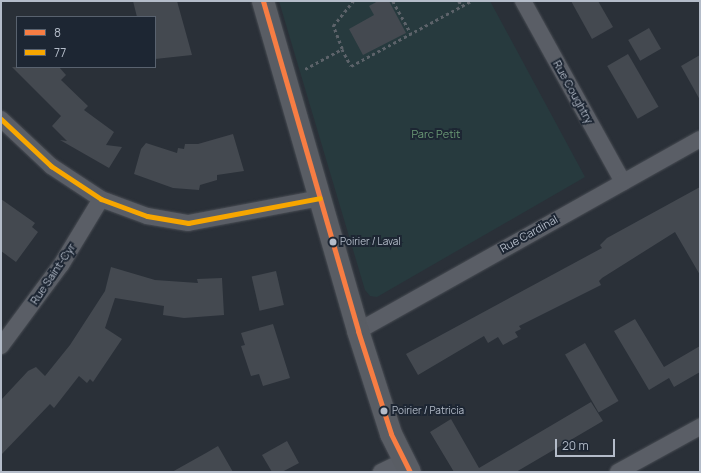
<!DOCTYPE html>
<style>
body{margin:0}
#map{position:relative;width:701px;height:473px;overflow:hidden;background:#2a3038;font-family:Manrope,sans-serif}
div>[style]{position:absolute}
.green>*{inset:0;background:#273a3e}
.building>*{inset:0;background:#444950;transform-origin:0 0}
.path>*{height:2.5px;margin-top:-1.25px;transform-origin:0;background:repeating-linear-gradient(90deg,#5d636a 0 3px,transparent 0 6px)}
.roads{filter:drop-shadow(0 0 1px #484c53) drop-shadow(0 0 1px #484c53)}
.street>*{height:16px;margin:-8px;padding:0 8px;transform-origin:8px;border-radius:8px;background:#5a5e66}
.secondary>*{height:22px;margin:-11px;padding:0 11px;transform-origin:11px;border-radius:11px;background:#595d64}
.bus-1>*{height:5px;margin:-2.5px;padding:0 2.5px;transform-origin:2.5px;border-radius:2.5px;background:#f77d43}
.bus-2>*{height:5px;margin:-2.5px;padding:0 2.5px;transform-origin:2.5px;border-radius:2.5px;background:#f7a600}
.dots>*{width:11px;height:11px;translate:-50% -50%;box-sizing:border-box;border:2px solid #1d2633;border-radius:50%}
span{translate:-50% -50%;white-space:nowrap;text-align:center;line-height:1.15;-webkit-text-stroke:4px #1d2633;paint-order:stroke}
.bus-label{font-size:10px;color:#b4bcc9}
.left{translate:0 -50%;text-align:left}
.street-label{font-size:11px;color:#b4bcc9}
.park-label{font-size:11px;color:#6b9a76}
.frame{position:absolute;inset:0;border:2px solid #b4bcc9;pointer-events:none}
.legend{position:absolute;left:16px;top:16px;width:140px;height:52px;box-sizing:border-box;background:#1d2633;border:1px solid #59626f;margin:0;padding:5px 7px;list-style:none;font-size:12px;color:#b4bcc9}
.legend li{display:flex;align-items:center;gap:8px;height:20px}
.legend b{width:20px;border:1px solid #59626f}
.scale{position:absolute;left:555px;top:439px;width:60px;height:18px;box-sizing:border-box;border:2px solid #b4bcc9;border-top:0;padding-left:5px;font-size:12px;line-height:14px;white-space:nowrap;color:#b4bcc9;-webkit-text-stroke:3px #1d2633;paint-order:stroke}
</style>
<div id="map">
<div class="green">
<i style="clip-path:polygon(279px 1px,490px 1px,585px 177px,377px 297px,370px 296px,365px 290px)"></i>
</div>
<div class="building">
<i style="clip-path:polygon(133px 1px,177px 1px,192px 55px,155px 59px,155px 17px,137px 17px)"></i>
<i style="clip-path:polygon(378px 1px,389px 1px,406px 33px,363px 55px,349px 29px,374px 15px,369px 6px)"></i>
<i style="clip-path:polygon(571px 1px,598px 1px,613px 27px,592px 39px)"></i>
<i style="left:649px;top:28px;width:24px;height:24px;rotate:60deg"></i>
<i style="left:628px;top:54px;width:61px;height:24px;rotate:60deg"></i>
<i style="clip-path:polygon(700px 55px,700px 100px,681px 66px)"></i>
<i style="clip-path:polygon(12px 67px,59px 67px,66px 75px,61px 80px,88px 106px,84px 110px,114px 132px,106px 145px,122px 147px,109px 168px,60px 140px,67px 141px,52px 126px,61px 116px)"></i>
<i style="clip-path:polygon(233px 134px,244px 171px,217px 175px,217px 180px,200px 185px,199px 190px,173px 188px,134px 174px,141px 149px,146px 143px,177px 153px,178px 148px,184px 149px,185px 144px,198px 144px)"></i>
<i style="clip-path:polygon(700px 187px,700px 275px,675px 232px,602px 278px,599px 281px,601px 285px,519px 326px,521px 329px,515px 332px,518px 337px,503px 345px,498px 337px,488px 343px,484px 336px,418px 375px,406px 354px,602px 248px,600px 245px,607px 238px)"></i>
<i style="clip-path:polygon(1px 199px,35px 223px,32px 227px,38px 232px,16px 262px,1px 251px)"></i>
<i style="clip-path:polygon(111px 267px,155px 280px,198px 283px,197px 279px,222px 278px,224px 315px,184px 318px,163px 315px,164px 306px,115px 298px,105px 328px,122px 339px,93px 382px,90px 379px,87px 383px,79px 376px,54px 408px,50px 404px,1px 455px,1px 400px,28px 371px,36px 367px,45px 376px,70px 345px,105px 291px)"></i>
<i style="left:276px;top:271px;width:35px;height:25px;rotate:77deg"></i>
<i style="clip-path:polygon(635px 319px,664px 367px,700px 346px,700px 372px,674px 387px,669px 378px,649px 390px,614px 331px)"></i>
<i style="clip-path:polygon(273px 324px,290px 378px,263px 386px,259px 374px,251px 376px,241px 346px,245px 345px,241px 333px)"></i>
<i style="left:585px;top:343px;width:67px;height:23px;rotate:60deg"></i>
<i style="clip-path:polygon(591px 402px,603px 421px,516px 472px,454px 472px,430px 432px,451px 419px,479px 468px)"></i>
<i style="clip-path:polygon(287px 441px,299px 463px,282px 472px,272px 472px,262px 455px)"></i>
<i style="clip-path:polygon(218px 446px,233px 472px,172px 472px,206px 453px)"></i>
</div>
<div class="path">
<i style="left:393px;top:1px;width:37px;rotate:61deg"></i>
<i style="left:459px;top:1px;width:6px;rotate:59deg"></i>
<i style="left:342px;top:49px;width:25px;rotate:-111deg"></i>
<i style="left:333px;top:26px;width:32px;rotate:-51deg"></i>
<i style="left:305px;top:69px;width:42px;rotate:-28.4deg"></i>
<i style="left:342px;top:49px;width:19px;rotate:62deg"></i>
<i style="left:351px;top:66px;width:136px;rotate:-28.4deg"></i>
</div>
<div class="roads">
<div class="street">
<i style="left:523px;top:1px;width:207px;rotate:61.1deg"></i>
<i style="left:1px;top:119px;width:69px;rotate:43.2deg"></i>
<i style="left:51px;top:166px;width:60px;rotate:33.4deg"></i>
<i style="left:101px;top:199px;width:49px;rotate:20.3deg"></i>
<i style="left:147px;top:216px;width:42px;rotate:9.7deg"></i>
<i style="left:188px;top:223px;width:134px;rotate:-10.7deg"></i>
<i style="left:358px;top:331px;width:392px;rotate:-29.3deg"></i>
<i style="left:1px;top:346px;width:101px;rotate:-53.5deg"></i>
<i style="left:61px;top:265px;width:77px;rotate:-58.8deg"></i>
<i style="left:381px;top:472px;width:25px;rotate:-26deg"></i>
<i style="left:618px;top:472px;width:94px;rotate:-28.8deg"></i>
</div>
<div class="secondary">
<i style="left:263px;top:1px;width:343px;rotate:73.9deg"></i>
<i style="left:358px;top:331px;width:108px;rotate:72.2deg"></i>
<i style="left:391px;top:434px;width:42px;rotate:63.4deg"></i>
</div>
</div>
<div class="bus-1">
<i style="left:263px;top:1px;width:343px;rotate:73.9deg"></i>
<i style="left:358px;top:331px;width:108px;rotate:72.2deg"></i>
<i style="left:391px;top:434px;width:42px;rotate:63.4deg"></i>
</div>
<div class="bus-2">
<i style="left:1px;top:119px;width:69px;rotate:43.2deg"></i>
<i style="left:51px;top:166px;width:60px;rotate:33.4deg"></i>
<i style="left:101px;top:199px;width:49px;rotate:20.3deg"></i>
<i style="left:147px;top:216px;width:42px;rotate:9.7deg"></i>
<i style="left:188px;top:223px;width:134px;rotate:-10.7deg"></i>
</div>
<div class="dots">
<i style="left:333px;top:242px;background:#b4bcc9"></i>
<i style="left:384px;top:411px;background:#b4bcc9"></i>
</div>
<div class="bus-label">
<span class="left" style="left:340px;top:242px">Poirier / Laval</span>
<span class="left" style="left:392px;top:411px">Poirier / Patricia</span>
</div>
<div class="street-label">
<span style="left:573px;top:92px;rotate:61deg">Rue Coughtry</span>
<span style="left:529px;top:234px;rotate:-29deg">Rue Cardinal</span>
<span style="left:53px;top:274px;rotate:-56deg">Rue Saint-Cyr</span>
</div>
<div class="park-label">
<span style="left:436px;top:134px">Parc Petit</span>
</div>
<div class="frame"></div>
<ul class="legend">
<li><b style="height:5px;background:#f77d43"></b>8</li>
<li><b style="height:5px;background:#f7a600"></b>77</li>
</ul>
<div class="scale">20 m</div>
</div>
